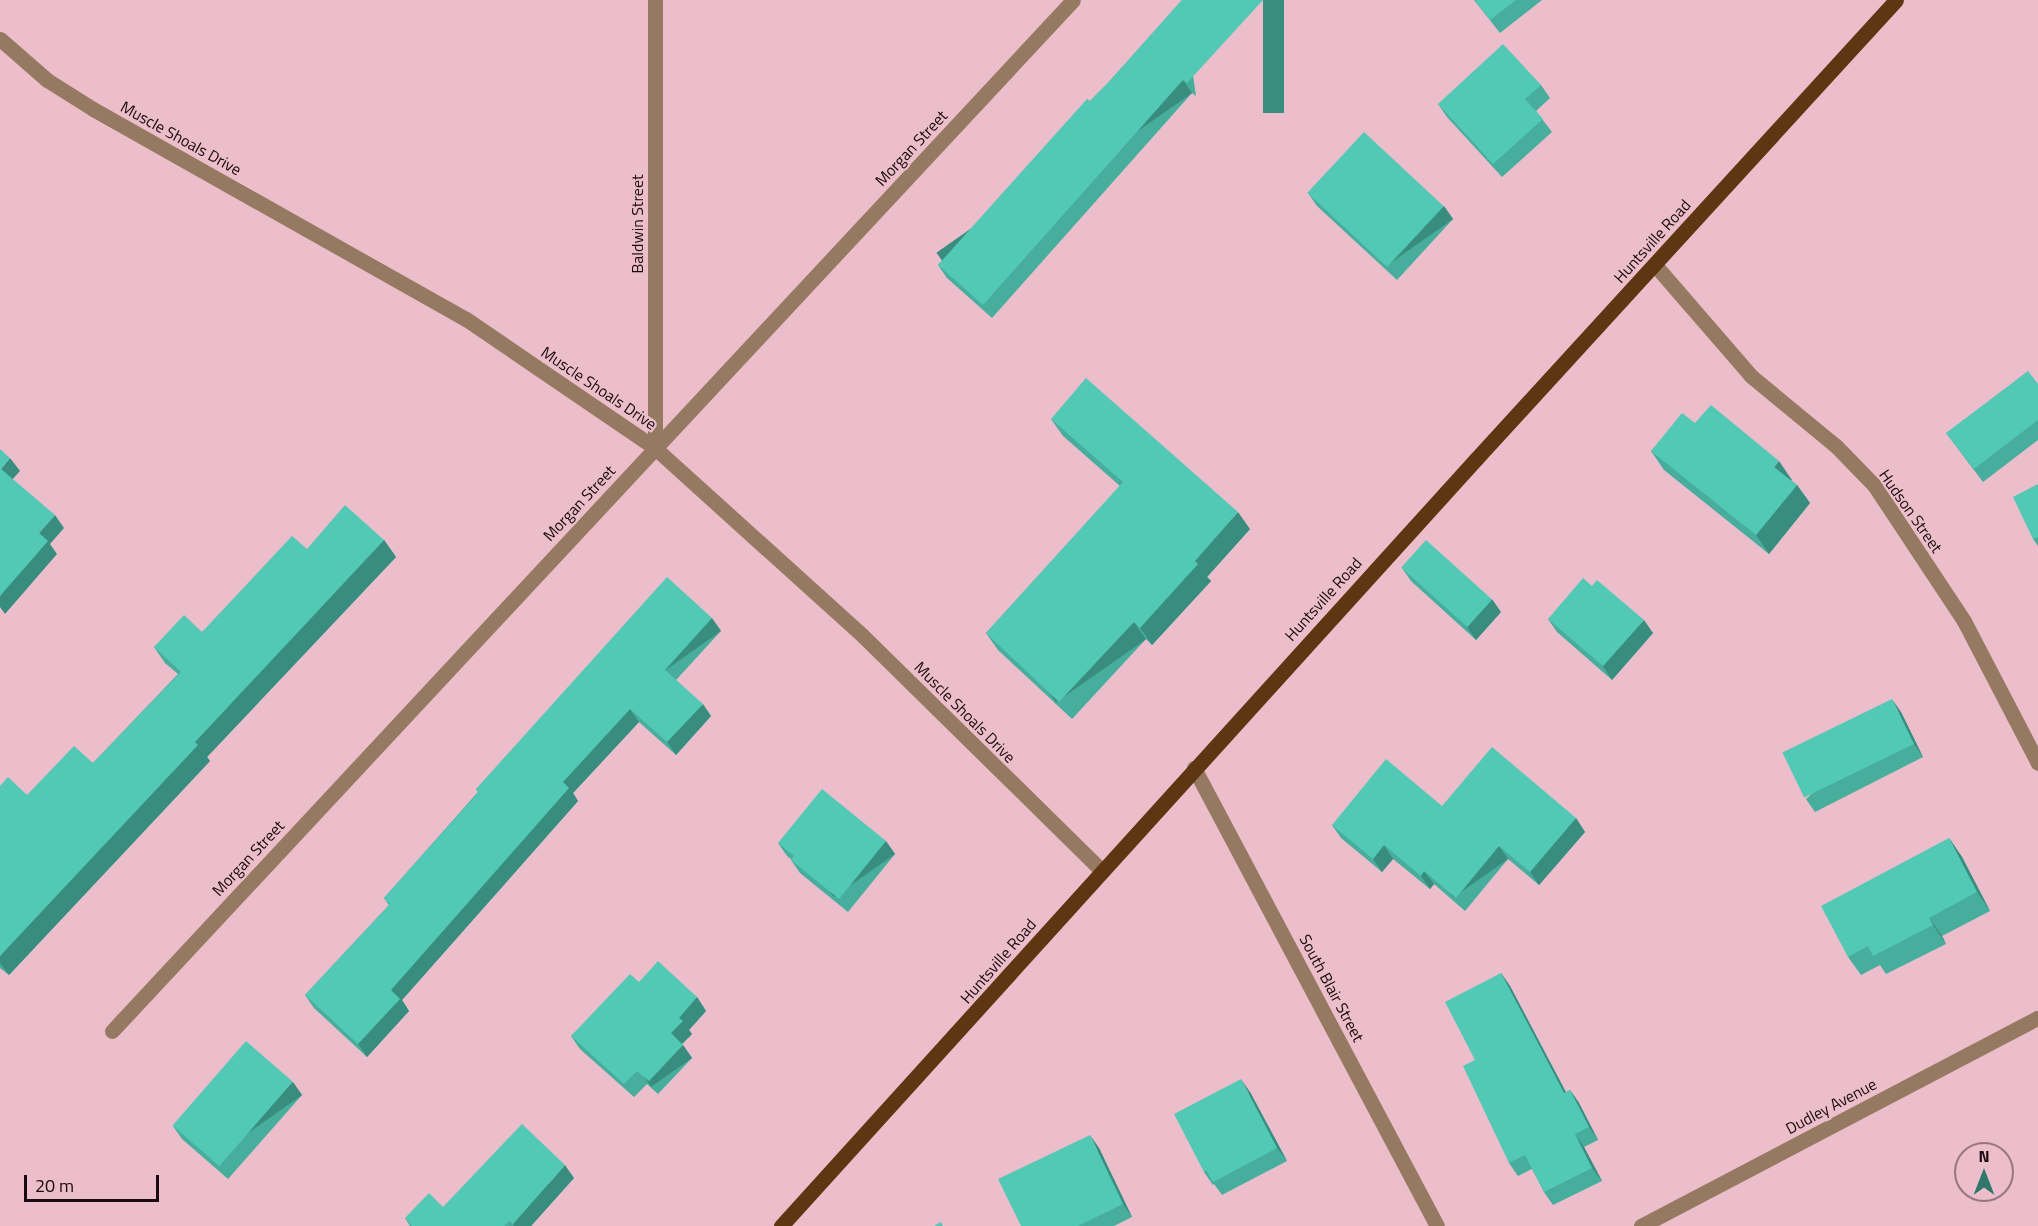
<!DOCTYPE html>
<style>
body{margin:0}
#map{position:relative;width:2038px;height:1226px;overflow:hidden;background:#ecbecb;font-family:"Titillium Web",sans-serif}
div>[style]{position:absolute}
.minor>*{height:15px;margin:-7.5px;padding:0 7.5px;transform-origin:7.5px;border-radius:7.5px;background:#967961}
.major>*{height:15px;margin:-7.5px;padding:0 7.5px;transform-origin:7.5px;border-radius:7.5px;background:#5e3611}
.wall>*{inset:0;background:#47ad9c}
.shaded-wall>*{inset:0;background:#398d7f;transform-origin:0 0}
.building>*{inset:0;background:#52c9b5;transform-origin:0 0}
span{translate:-50% -50%;white-space:nowrap;text-align:center;line-height:1.15;-webkit-text-stroke:4.5px #ecbecb;paint-order:stroke}
.street-label{font-size:16px;color:#180a0e}
.north{position:absolute;left:1954px;top:1142px;width:60px;height:60px;box-sizing:border-box;background:#ecbecb;border:2px solid #97767f;border-radius:50%;rotate:0deg;font-size:16px;font-weight:700;line-height:24px;text-align:center;color:#180a0e}
.north::after{content:'';display:block;margin:auto;width:21px;height:27px;background:#31766a;clip-path:polygon(50% 0,100% 100%,50% 72%,0 100%)}
.scale{position:absolute;left:24px;top:1175px;width:135px;height:27px;box-sizing:border-box;border:3px solid #180a0e;border-top:0;padding-left:8px;font-size:18px;line-height:21px;white-space:nowrap;color:#180a0e;-webkit-text-stroke:4px #ecbecb;paint-order:stroke}
</style>
<div id="map">
<div class="minor">
<i style="left:0;top:39px;width:62px;rotate:41.1deg"></i>
<i style="left:47px;top:80px;width:54px;rotate:32.2deg"></i>
<i style="left:93px;top:109px;width:428px;rotate:29.4deg"></i>
<i style="left:466px;top:319px;width:229px;rotate:34.3deg"></i>
<i style="left:655px;top:448px;width:279px;rotate:42.1deg"></i>
<i style="left:862px;top:635px;width:335px;rotate:44.5deg"></i>
<i style="left:1655px;top:265px;width:147px;rotate:49.1deg"></i>
<i style="left:1751px;top:376px;width:110px;rotate:39.5deg"></i>
<i style="left:1836px;top:446px;width:54px;rotate:45.7deg"></i>
<i style="left:1874px;top:485px;width:163px;rotate:56.5deg"></i>
<i style="left:1964px;top:621px;width:160px;rotate:62.5deg"></i>
<i style="left:655px;top:448px;width:448px;rotate:-90deg"></i>
<i style="left:1194px;top:768px;width:518px;rotate:62.05deg"></i>
<i style="left:112px;top:1031px;width:1409px;rotate:-47.01deg"></i>
<i style="left:1641px;top:1226px;width:448px;rotate:-27.7deg"></i>
</div>
<div class="major">
<i style="left:781px;top:1226px;width:1035px;rotate:-47.82deg"></i>
<i style="left:1476px;top:459px;width:622px;rotate:-47.54deg"></i>
</div>
<div class="wall">
<i style="clip-path:polygon(1182px 0,1196px 96px,1192px 93px,992px 318px,947px 278px,938px 265px,1090px 101px,1107px 84px)"></i>
<i style="clip-path:polygon(1474px 0,1542px 0,1500px 33px)"></i>
<i style="clip-path:polygon(1541px 85px,1550px 98px,1536px 111px,1552px 132px,1502px 177px,1447px 117px,1438px 104px)"></i>
<i style="clip-path:polygon(1308px 193px,1453px 219px,1397px 280px,1317px 206px)"></i>
<i style="clip-path:polygon(2038px 384px,2038px 440px,1983px 482px,1946px 433px)"></i>
<i style="clip-path:polygon(1051px 419px,1250px 529px,1207px 577px,1211px 581px,1152px 645px,1146px 639px,1072px 719px,998px 650px,986px 633px,1120px 486px,1063px 436px)"></i>
<i style="clip-path:polygon(1695px 423px,1792px 480px,1791px 480px,1797px 485px,1810px 503px,1769px 554px,1664px 470px,1651px 451px)"></i>
<i style="clip-path:polygon(2038px 484px,2038px 546px,2033px 539px)"></i>
<i style="clip-path:polygon(384px 540px,396px 557px,207px 757px,210px 761px,9px 975px,0 968px,0 786px,27px 795px,93px 763px,178px 674px,165px 663px,154px 647px,202px 632px,307px 549px)"></i>
<i style="clip-path:polygon(1402px 568px,1501px 612px,1476px 640px,1411px 581px)"></i>
<i style="clip-path:polygon(1592px 586px,1653px 633px,1612px 680px,1557px 632px,1548px 619px)"></i>
<i style="clip-path:polygon(721px 631px,676px 680px,711px 716px,676px 755px,639px 722px,573px 793px,578px 801px,402px 1000px,409px 1011px,367px 1057px,314px 1008px,305px 995px,389px 905px,384px 898px,478px 792px,476px 789px)"></i>
<i style="clip-path:polygon(1901px 712px,1923px 757px,1815px 812px,1806px 799px)"></i>
<i style="clip-path:polygon(1442px 806px,1576px 818px,1585px 832px,1539px 885px,1508px 859px,1465px 911px,1434px 884px,1430px 889px,1393px 859px,1382px 872px,1341px 838px,1332px 825px)"></i>
<i style="clip-path:polygon(1949px 838px,1962px 857px,1990px 911px,1942px 936px,1946px 944px,1886px 974px,1880px 965px,1861px 975px,1848px 957px)"></i>
<i style="clip-path:polygon(778px 843px,895px 854px,848px 912px,800px 873px,791px 860px,792px 860px,787px 856px)"></i>
<i style="clip-path:polygon(1501px 973px,1510px 986px,1566px 1092px,1570px 1090px,1579px 1103px,1598px 1140px,1584px 1147px,1602px 1181px,1553px 1205px,1544px 1192px,1532px 1169px,1518px 1176px,1509px 1163px,1475px 1060px)"></i>
<i style="clip-path:polygon(639px 982px,697px 997px,706px 1011px,689px 1030px,692px 1034px,682px 1044px,692px 1058px,658px 1094px,647px 1084px,634px 1097px,580px 1049px,571px 1036px)"></i>
<i style="clip-path:polygon(1250px 1092px,1287px 1161px,1222px 1195px,1214px 1184px,1213px 1185px,1204px 1172px)"></i>
<i style="clip-path:polygon(302px 1095px,228px 1179px,182px 1139px,173px 1126px)"></i>
<i style="clip-path:polygon(1099px 1148px,1132px 1217px,1114px 1226px,1021px 1226px)"></i>
<i style="clip-path:polygon(574px 1178px,531px 1226px,410px 1226px,405px 1218px,443px 1207px)"></i>
</div>
<div class="shaded-wall">
<i style="left:1263px;top:0;width:21px;height:113px"></i>
<i style="left:1183px;top:80px;width:16px;height:301px;rotate:55deg"></i>
<i style="left:1444px;top:206px;width:16px;height:82px;rotate:55deg"></i>
<i style="clip-path:polygon(10px 458px,20px 471px,10px 482px,1px 469px)"></i>
<i style="clip-path:polygon(1779px 461px,1792px 480px,1787px 485px,1774px 467px)"></i>
<i style="clip-path:polygon(1797px 485px,1810px 503px,1769px 554px,1756px 535px)"></i>
<i style="clip-path:polygon(1238px 512px,1250px 529px,1207px 577px,1211px 581px,1152px 645px,1140px 628px,1195px 561px)"></i>
<i style="clip-path:polygon(55px 515px,64px 528px,50px 544px,57px 554px,5px 614px,0 607px,0 596px,39px 533px)"></i>
<i style="clip-path:polygon(384px 540px,396px 557px,207px 757px,210px 761px,9px 975px,0 963px,0 956px,195px 742px)"></i>
<i style="clip-path:polygon(1492px 599px,1501px 612px,1476px 640px,1467px 627px)"></i>
<i style="left:712px;top:618px;width:16px;height:70px;rotate:55deg"></i>
<i style="clip-path:polygon(1644px 620px,1653px 633px,1612px 680px,1603px 666px)"></i>
<i style="left:1134px;top:622px;width:21px;height:110px;rotate:55deg"></i>
<i style="clip-path:polygon(1892px 699px,1901px 712px,1923px 757px,1914px 744px)"></i>
<i style="clip-path:polygon(703px 704px,711px 716px,676px 755px,667px 742px)"></i>
<i style="clip-path:polygon(630px 709px,639px 722px,573px 793px,578px 801px,402px 1000px,409px 1011px,367px 1057px,358px 1044px,391px 990px,563px 782px)"></i>
<i style="clip-path:polygon(1576px 818px,1585px 832px,1539px 885px,1530px 872px)"></i>
<i style="clip-path:polygon(1949px 838px,1962px 857px,1990px 911px,1977px 892px)"></i>
<i style="left:886px;top:841px;width:16px;height:75px;rotate:55deg"></i>
<i style="clip-path:polygon(1384px 845px,1393px 859px,1382px 872px,1373px 859px)"></i>
<i style="left:1499px;top:846px;width:16px;height:67px;rotate:55deg"></i>
<i style="clip-path:polygon(1424px 871px,1434px 884px,1430px 889px,1421px 876px)"></i>
<i style="clip-path:polygon(1929px 918px,1942px 936px,1946px 944px,1933px 925px)"></i>
<i style="clip-path:polygon(1501px 973px,1510px 986px,1573px 1106px,1564px 1093px)"></i>
<i style="clip-path:polygon(697px 997px,706px 1011px,689px 1030px,692px 1034px,680px 1046px,671px 1033px,679px 1018px)"></i>
<i style="left:683px;top:1045px;width:16px;height:50px;rotate:55deg"></i>
<i style="clip-path:polygon(1241px 1079px,1250px 1092px,1287px 1161px,1277px 1148px)"></i>
<i style="left:293px;top:1082px;width:16px;height:112px;rotate:55deg"></i>
<i style="clip-path:polygon(1570px 1090px,1579px 1103px,1598px 1140px,1589px 1127px)"></i>
<i style="clip-path:polygon(1575px 1134px,1584px 1147px,1602px 1181px,1592px 1168px)"></i>
<i style="clip-path:polygon(1090px 1135px,1099px 1148px,1132px 1217px,1123px 1204px)"></i>
<i style="clip-path:polygon(565px 1165px,574px 1178px,531px 1226px,514px 1226px,513px 1224px)"></i>
</div>
<div class="building">
<i style="clip-path:polygon(1182px 0,1263px 0,1187px 83px,1183px 80px,983px 305px,938px 265px,1087px 99px,1090px 101px,1107px 84px)"></i>
<i style="clip-path:polygon(1475px 0,1516px 0,1490px 20px)"></i>
<i style="clip-path:polygon(1503px 44px,1541px 85px,1525px 99px,1543px 119px,1493px 164px,1438px 104px)"></i>
<i style="left:1364px;top:132px;width:109px;height:83px;rotate:43deg"></i>
<i style="clip-path:polygon(2028px 371px,2038px 384px,2038px 420px,1974px 469px,1946px 433px)"></i>
<i style="clip-path:polygon(1086px 378px,1238px 512px,1195px 561px,1198px 564px,1140px 628px,1134px 622px,1059px 702px,986px 633px,1123px 482px,1051px 419px)"></i>
<i style="clip-path:polygon(1711px 405px,1779px 461px,1774px 467px,1797px 485px,1756px 535px,1651px 451px,1682px 413px,1695px 423px)"></i>
<i style="clip-path:polygon(0 449px,10px 458px,1px 469px,55px 515px,39px 533px,48px 541px,0 596px)"></i>
<i style="clip-path:polygon(2038px 484px,2038px 537px,2033px 539px,2013px 497px)"></i>
<i style="clip-path:polygon(345px 505px,384px 540px,195px 742px,198px 745px,0 956px,0 786px,8px 777px,27px 795px,74px 746px,93px 763px,181px 672px,154px 647px,184px 615px,202px 632px,292px 536px,307px 549px)"></i>
<i style="left:1426px;top:540px;width:89px;height:37px;rotate:42deg"></i>
<i style="clip-path:polygon(667px 577px,712px 618px,665px 670px,703px 704px,667px 742px,630px 709px,563px 782px,569px 788px,391px 990px,400px 999px,358px 1044px,305px 995px,390px 904px,384px 898px,479px 792px,476px 789px)"></i>
<i style="clip-path:polygon(1583px 578px,1592px 586px,1597px 580px,1644px 620px,1603px 666px,1548px 619px)"></i>
<i style="left:1892px;top:699px;width:50px;height:122px;rotate:64deg"></i>
<i style="clip-path:polygon(1492px 747px,1576px 818px,1530px 872px,1499px 846px,1456px 898px,1424px 871px,1421px 876px,1384px 845px,1373px 859px,1332px 825px,1386px 759px,1442px 806px)"></i>
<i style="clip-path:polygon(822px 789px,886px 841px,839px 899px,791px 860px,794px 856px,778px 843px)"></i>
<i style="clip-path:polygon(1949px 838px,1977px 892px,1929px 918px,1933px 925px,1873px 956px,1868px 946px,1848px 957px,1821px 906px)"></i>
<i style="clip-path:polygon(658px 961px,697px 997px,679px 1018px,683px 1021px,671px 1033px,683px 1045px,649px 1081px,637px 1071px,624px 1084px,571px 1036px,630px 974px,639px 982px)"></i>
<i style="clip-path:polygon(1501px 973px,1564px 1093px,1570px 1090px,1589px 1127px,1575px 1134px,1592px 1168px,1544px 1192px,1525px 1155px,1509px 1163px,1463px 1066px,1475px 1060px,1445px 1002px)"></i>
<i style="left:246px;top:1041px;width:62px;height:112px;rotate:41deg"></i>
<i style="clip-path:polygon(1241px 1079px,1277px 1148px,1213px 1182px,1206px 1170px,1204px 1172px,1174px 1114px)"></i>
<i style="clip-path:polygon(522px 1124px,565px 1165px,513px 1224px,510px 1221px,504px 1226px,412px 1226px,405px 1218px,429px 1193px,443px 1207px)"></i>
<i style="clip-path:polygon(1090px 1135px,1123px 1204px,1078px 1226px,1021px 1226px,998px 1179px)"></i>
<i style="clip-path:polygon(941px 1222px,943px 1226px,934px 1226px)"></i>
</div>
<div class="street-label">
<span style="left:181px;top:138px;rotate:29deg">Muscle Shoals Drive</span>
<span style="left:911px;top:148px;rotate:-47deg">Morgan Street</span>
<span style="left:637px;top:224px;rotate:-90deg">Baldwin Street</span>
<span style="left:1652px;top:241px;rotate:-48deg">Huntsville Road</span>
<span style="left:599px;top:388px;rotate:34deg">Muscle Shoals Drive</span>
<span style="left:579px;top:503px;rotate:-47deg">Morgan Street</span>
<span style="left:1911px;top:511px;rotate:55deg">Hudson Street</span>
<span style="left:1323px;top:599px;rotate:-48deg">Huntsville Road</span>
<span style="left:965px;top:712px;rotate:45deg">Muscle Shoals Drive</span>
<span style="left:248px;top:858px;rotate:-47deg">Morgan Street</span>
<span style="left:998px;top:961px;rotate:-49deg">Huntsville Road</span>
<span style="left:1332px;top:988px;rotate:62deg">South Blair Street</span>
<span style="left:1831px;top:1106px;rotate:-28deg">Dudley Avenue</span>
</div>
<div class="north">N</div>
<div class="scale">20 m</div>
</div>
